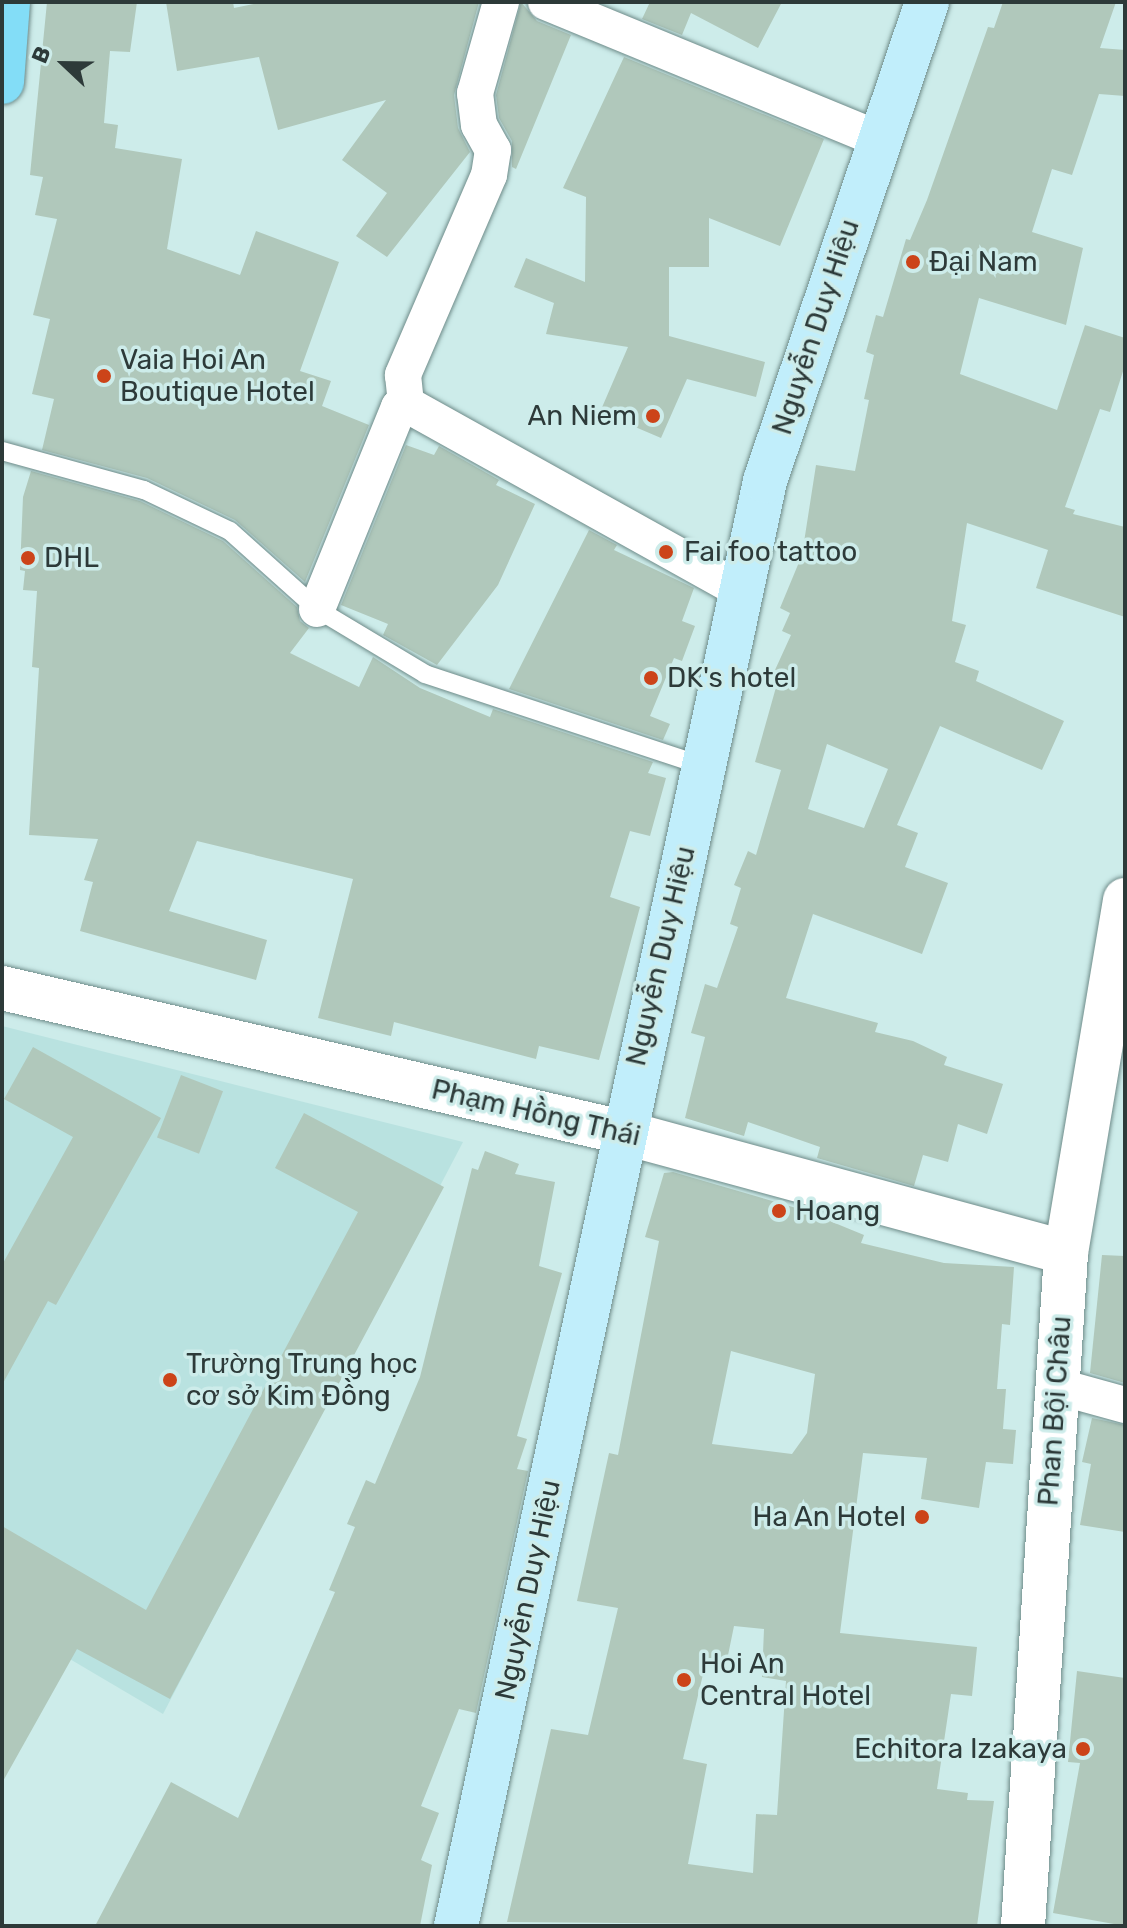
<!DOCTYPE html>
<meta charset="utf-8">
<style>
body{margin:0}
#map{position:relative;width:1127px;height:1928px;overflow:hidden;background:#cdecea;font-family:Rubik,sans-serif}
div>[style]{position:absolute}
.built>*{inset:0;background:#b9e2e0}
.building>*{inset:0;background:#b0c8bb;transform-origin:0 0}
.roads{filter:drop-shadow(0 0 2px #6e8b89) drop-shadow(0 0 2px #6e8b89)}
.service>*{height:18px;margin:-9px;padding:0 9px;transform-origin:9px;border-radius:9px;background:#fff}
.minor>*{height:36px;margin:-18px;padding:0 18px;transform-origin:18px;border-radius:18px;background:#fff}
.tertiary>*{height:44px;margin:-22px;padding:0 22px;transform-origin:22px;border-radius:22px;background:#fff}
.secondary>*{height:44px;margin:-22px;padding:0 22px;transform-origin:22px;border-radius:22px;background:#c1eefb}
.primary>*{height:44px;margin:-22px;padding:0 22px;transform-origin:22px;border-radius:22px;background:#83ddf7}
.dots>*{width:22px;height:22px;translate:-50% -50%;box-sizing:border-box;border:4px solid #cdecea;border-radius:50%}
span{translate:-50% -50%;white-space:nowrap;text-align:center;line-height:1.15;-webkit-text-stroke:7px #cdecea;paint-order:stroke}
.poi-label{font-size:28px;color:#2d3a39}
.left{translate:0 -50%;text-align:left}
.right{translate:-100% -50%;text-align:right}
.street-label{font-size:28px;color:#2d3a39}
.frame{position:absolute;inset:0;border:4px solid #2d3a39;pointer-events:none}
.north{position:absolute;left:24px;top:24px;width:80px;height:80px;-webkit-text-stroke:6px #cdecea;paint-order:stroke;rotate:292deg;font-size:22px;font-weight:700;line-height:32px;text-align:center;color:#2d3a39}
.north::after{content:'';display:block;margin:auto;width:28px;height:36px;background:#2d3a39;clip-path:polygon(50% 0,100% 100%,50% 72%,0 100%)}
</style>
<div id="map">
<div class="built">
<i style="clip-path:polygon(2px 1026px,463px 1142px,163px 1714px,2px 1619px)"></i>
</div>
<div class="building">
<i style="clip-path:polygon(47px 2px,137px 2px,130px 52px,110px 51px,104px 123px,118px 125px,115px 148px,182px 159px,167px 249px,240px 275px,256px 231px,339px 262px,300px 371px,331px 381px,322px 406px,369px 425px,305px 582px,235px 520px,147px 478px,42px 450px,54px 399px,32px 394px,50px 319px,33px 315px,57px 219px,35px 215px,43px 177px,30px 175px)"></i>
<i style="clip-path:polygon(166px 2px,233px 2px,234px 8px,264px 2px,479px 2px,454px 95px,458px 128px,470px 152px,387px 257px,356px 236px,387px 193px,342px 160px,386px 100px,278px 130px,259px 57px,177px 71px)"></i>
<i style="clip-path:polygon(521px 2px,537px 21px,571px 35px,516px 169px,512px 167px,512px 141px,499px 118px,496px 95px)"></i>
<i style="clip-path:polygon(650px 2px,782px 2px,758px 48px,691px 13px,682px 35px,642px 19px)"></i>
<i style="clip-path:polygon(evenodd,1003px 2px,1116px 2px,1100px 48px,1125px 50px,1125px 96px,1099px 94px,1072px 175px,1052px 169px,1032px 232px,1083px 248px,1066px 325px,979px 298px,960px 374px,1057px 410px,1085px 325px,1125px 338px,1125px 365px,1110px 412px,1100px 409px,1065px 507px,1075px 510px,1073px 514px,1125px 527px,1125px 617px,1036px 588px,1048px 550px,967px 523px,952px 621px,966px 625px,955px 662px,979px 671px,976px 681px,1064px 721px,1042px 770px,940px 726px,897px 825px,918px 833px,905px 867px,948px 883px,922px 954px,813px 914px,786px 998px,878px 1023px,875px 1032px,913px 1041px,947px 1057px,944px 1065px,1003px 1084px,987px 1134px,958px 1124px,948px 1162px,923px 1155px,914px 1186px,817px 1158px,820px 1147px,748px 1122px,744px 1136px,685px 1118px,705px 1037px,691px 1033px,705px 984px,717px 988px,738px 927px,730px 924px,741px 888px,734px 885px,748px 851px,756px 855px,781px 770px,755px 762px,780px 673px,775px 670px,791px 635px,782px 631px,790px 613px,780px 608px,802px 555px,816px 465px,855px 471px,869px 400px,864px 399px,874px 355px,866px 352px,876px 315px,883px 317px,906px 239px,910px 240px,927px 200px,988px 27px,994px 28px,1003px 2px,827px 744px,888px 769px,864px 828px,808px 809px,827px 744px)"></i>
<i style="clip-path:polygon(624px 57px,824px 139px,780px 246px,709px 218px,709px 267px,669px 267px,669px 336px,765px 362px,756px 397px,687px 379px,661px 438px,600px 412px,628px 347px,546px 334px,554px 303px,514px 287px,526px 258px,585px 282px,586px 197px,563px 188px)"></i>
<i style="clip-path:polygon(406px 445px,434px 455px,439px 446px,499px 480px,496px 485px,535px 504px,498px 585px,437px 665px,383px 635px,388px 624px,341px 605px)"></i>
<i style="clip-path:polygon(31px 471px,140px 501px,223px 541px,297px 607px,300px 621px,309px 628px,290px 653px,359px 687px,373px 657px,420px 688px,490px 717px,493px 709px,653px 762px,648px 773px,666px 778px,650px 836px,630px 831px,610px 897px,640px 907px,599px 1060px,539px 1046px,536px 1059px,394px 1022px,391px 1036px,318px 1018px,353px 879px,197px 841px,169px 911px,267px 940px,256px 980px,80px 931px,93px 882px,84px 880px,98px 839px,29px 835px,39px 668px,32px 667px,37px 591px,23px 590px,25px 571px,20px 570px,23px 497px)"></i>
<i style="clip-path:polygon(589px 530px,617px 545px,614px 550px,694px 588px,682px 621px,695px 626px,682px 661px,674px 658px,650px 716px,670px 724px,663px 740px,509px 689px)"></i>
<i style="clip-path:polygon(33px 1047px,161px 1118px,56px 1305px,48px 1301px,2px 1385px,2px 1265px,73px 1137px,4px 1099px)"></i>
<i style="left:181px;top:1075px;width:45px;height:67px;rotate:21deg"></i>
<i style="clip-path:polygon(304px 1113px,444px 1187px,170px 1699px,77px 1649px,2px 1783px,2px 1526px,146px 1610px,358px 1212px,275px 1168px)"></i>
<i style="clip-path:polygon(485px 1151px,519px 1164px,515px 1174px,555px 1182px,539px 1266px,562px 1273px,517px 1436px,527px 1439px,517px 1469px,528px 1471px,476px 1713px,459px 1709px,421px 1806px,439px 1813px,421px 1860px,432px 1865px,420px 1926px,95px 1926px,171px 1782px,238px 1818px,335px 1592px,329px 1590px,355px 1527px,347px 1524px,366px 1480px,375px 1484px,420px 1377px,472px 1168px,478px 1170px)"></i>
<i style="clip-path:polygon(evenodd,673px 1172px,803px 1210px,864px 1235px,861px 1243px,944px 1263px,1014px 1267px,1010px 1325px,1002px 1324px,997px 1389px,1006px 1389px,1003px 1429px,1016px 1430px,1013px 1464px,986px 1462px,979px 1508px,921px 1499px,927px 1458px,863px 1453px,840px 1633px,977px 1647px,972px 1696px,951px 1694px,937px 1789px,968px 1793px,967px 1800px,994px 1801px,977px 1926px,507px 1922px,551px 1729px,588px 1735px,618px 1608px,577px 1601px,609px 1453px,618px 1455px,632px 1382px,659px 1241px,645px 1237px,664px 1173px,673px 1172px,731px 1351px,815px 1374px,807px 1433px,792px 1454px,712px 1444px,731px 1351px,673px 1172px,734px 1626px,764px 1629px,762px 1677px,786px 1681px,777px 1815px,756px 1814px,753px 1873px,688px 1864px,707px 1764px,683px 1759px,705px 1666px,725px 1670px,734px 1626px)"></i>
<i style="clip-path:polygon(1102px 1255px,1125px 1256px,1125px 1383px,1090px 1373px)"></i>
<i style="clip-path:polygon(1092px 1418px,1125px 1425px,1125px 1532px,1080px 1525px,1091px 1464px,1082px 1462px)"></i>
<i style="clip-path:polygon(1077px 1671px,1125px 1678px,1125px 1926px,1053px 1913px,1080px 1763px,1068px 1762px)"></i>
</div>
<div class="roads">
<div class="service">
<i style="left:2px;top:451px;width:147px;rotate:15.4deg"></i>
<i style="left:144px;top:490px;width:95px;rotate:25.5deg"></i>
<i style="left:230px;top:531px;width:117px;rotate:41.9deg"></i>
<i style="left:317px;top:609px;width:126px;rotate:31deg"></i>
<i style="left:425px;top:674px;width:293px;rotate:18.3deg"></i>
</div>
<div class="minor">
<i style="left:501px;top:2px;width:95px;rotate:105.9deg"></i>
<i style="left:475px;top:93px;width:32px;rotate:83deg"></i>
<i style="left:479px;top:125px;width:29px;rotate:61deg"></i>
<i style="left:493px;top:150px;width:25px;rotate:99deg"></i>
<i style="left:489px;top:175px;width:218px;rotate:113.3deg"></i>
<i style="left:403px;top:375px;width:29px;rotate:84deg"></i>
<i style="left:406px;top:404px;width:385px;rotate:29.1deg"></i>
<i style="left:546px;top:2px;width:359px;rotate:22.4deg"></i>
<i style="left:317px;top:609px;width:218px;rotate:-67.9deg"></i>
<i style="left:399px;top:407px;width:8px;rotate:-23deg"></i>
<i style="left:1056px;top:1386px;width:72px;rotate:15.4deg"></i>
</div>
<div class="tertiary">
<i style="left:2px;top:988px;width:637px;rotate:13.08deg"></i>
<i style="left:622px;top:1132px;width:460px;rotate:15.2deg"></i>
<i style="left:1023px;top:1926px;width:674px;rotate:-86.34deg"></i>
<i style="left:1066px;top:1253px;width:358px;rotate:-80.5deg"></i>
</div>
<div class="secondary">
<i style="left:456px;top:1926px;width:1478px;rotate:-77.93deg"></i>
<i style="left:765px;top:481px;width:506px;rotate:-71.31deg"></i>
</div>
<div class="primary">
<i style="left:2px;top:82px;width:80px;rotate:-85.7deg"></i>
</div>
</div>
<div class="dots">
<i style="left:913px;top:262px;background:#cc4419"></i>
<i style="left:104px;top:376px;background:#cc4419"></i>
<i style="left:653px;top:416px;background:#cc4419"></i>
<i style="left:666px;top:552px;background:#cc4419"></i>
<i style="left:28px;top:558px;background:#cc4419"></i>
<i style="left:651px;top:678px;background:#cc4419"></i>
<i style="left:779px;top:1211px;background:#cc4419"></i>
<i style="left:170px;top:1380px;background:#cc4419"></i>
<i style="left:922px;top:1517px;background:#cc4419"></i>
<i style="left:684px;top:1680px;background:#cc4419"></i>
<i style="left:1083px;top:1749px;background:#cc4419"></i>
</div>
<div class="poi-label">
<span class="left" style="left:929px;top:262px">Đại Nam</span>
<span class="left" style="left:120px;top:376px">Vaia Hoi An<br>Boutique Hotel</span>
<span class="right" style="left:637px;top:416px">An Niem</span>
<span class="left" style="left:684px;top:552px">Fai foo tattoo</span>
<span class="left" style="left:44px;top:558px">DHL</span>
<span class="left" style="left:667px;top:678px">DK's hotel</span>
<span class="left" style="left:795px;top:1211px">Hoang</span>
<span class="left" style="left:186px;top:1380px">Trường Trung học<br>cơ sở Kim Đồng</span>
<span class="right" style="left:906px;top:1517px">Ha An Hotel</span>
<span class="left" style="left:700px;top:1680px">Hoi An<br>Central Hotel</span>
<span class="right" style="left:1067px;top:1749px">Echitora Izakaya</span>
</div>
<div class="street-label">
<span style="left:816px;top:327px;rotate:-72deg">Nguyễn Duy Hiệu</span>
<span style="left:661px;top:956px;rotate:-77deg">Nguyễn Duy Hiệu</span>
<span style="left:536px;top:1113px;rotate:13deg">Phạm Hồng Thái</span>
<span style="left:1055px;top:1411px;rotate:-86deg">Phan Bội Châu</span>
<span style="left:528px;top:1590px;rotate:-78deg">Nguyễn Duy Hiệu</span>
</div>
<div class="frame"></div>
<div class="north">B</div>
</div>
